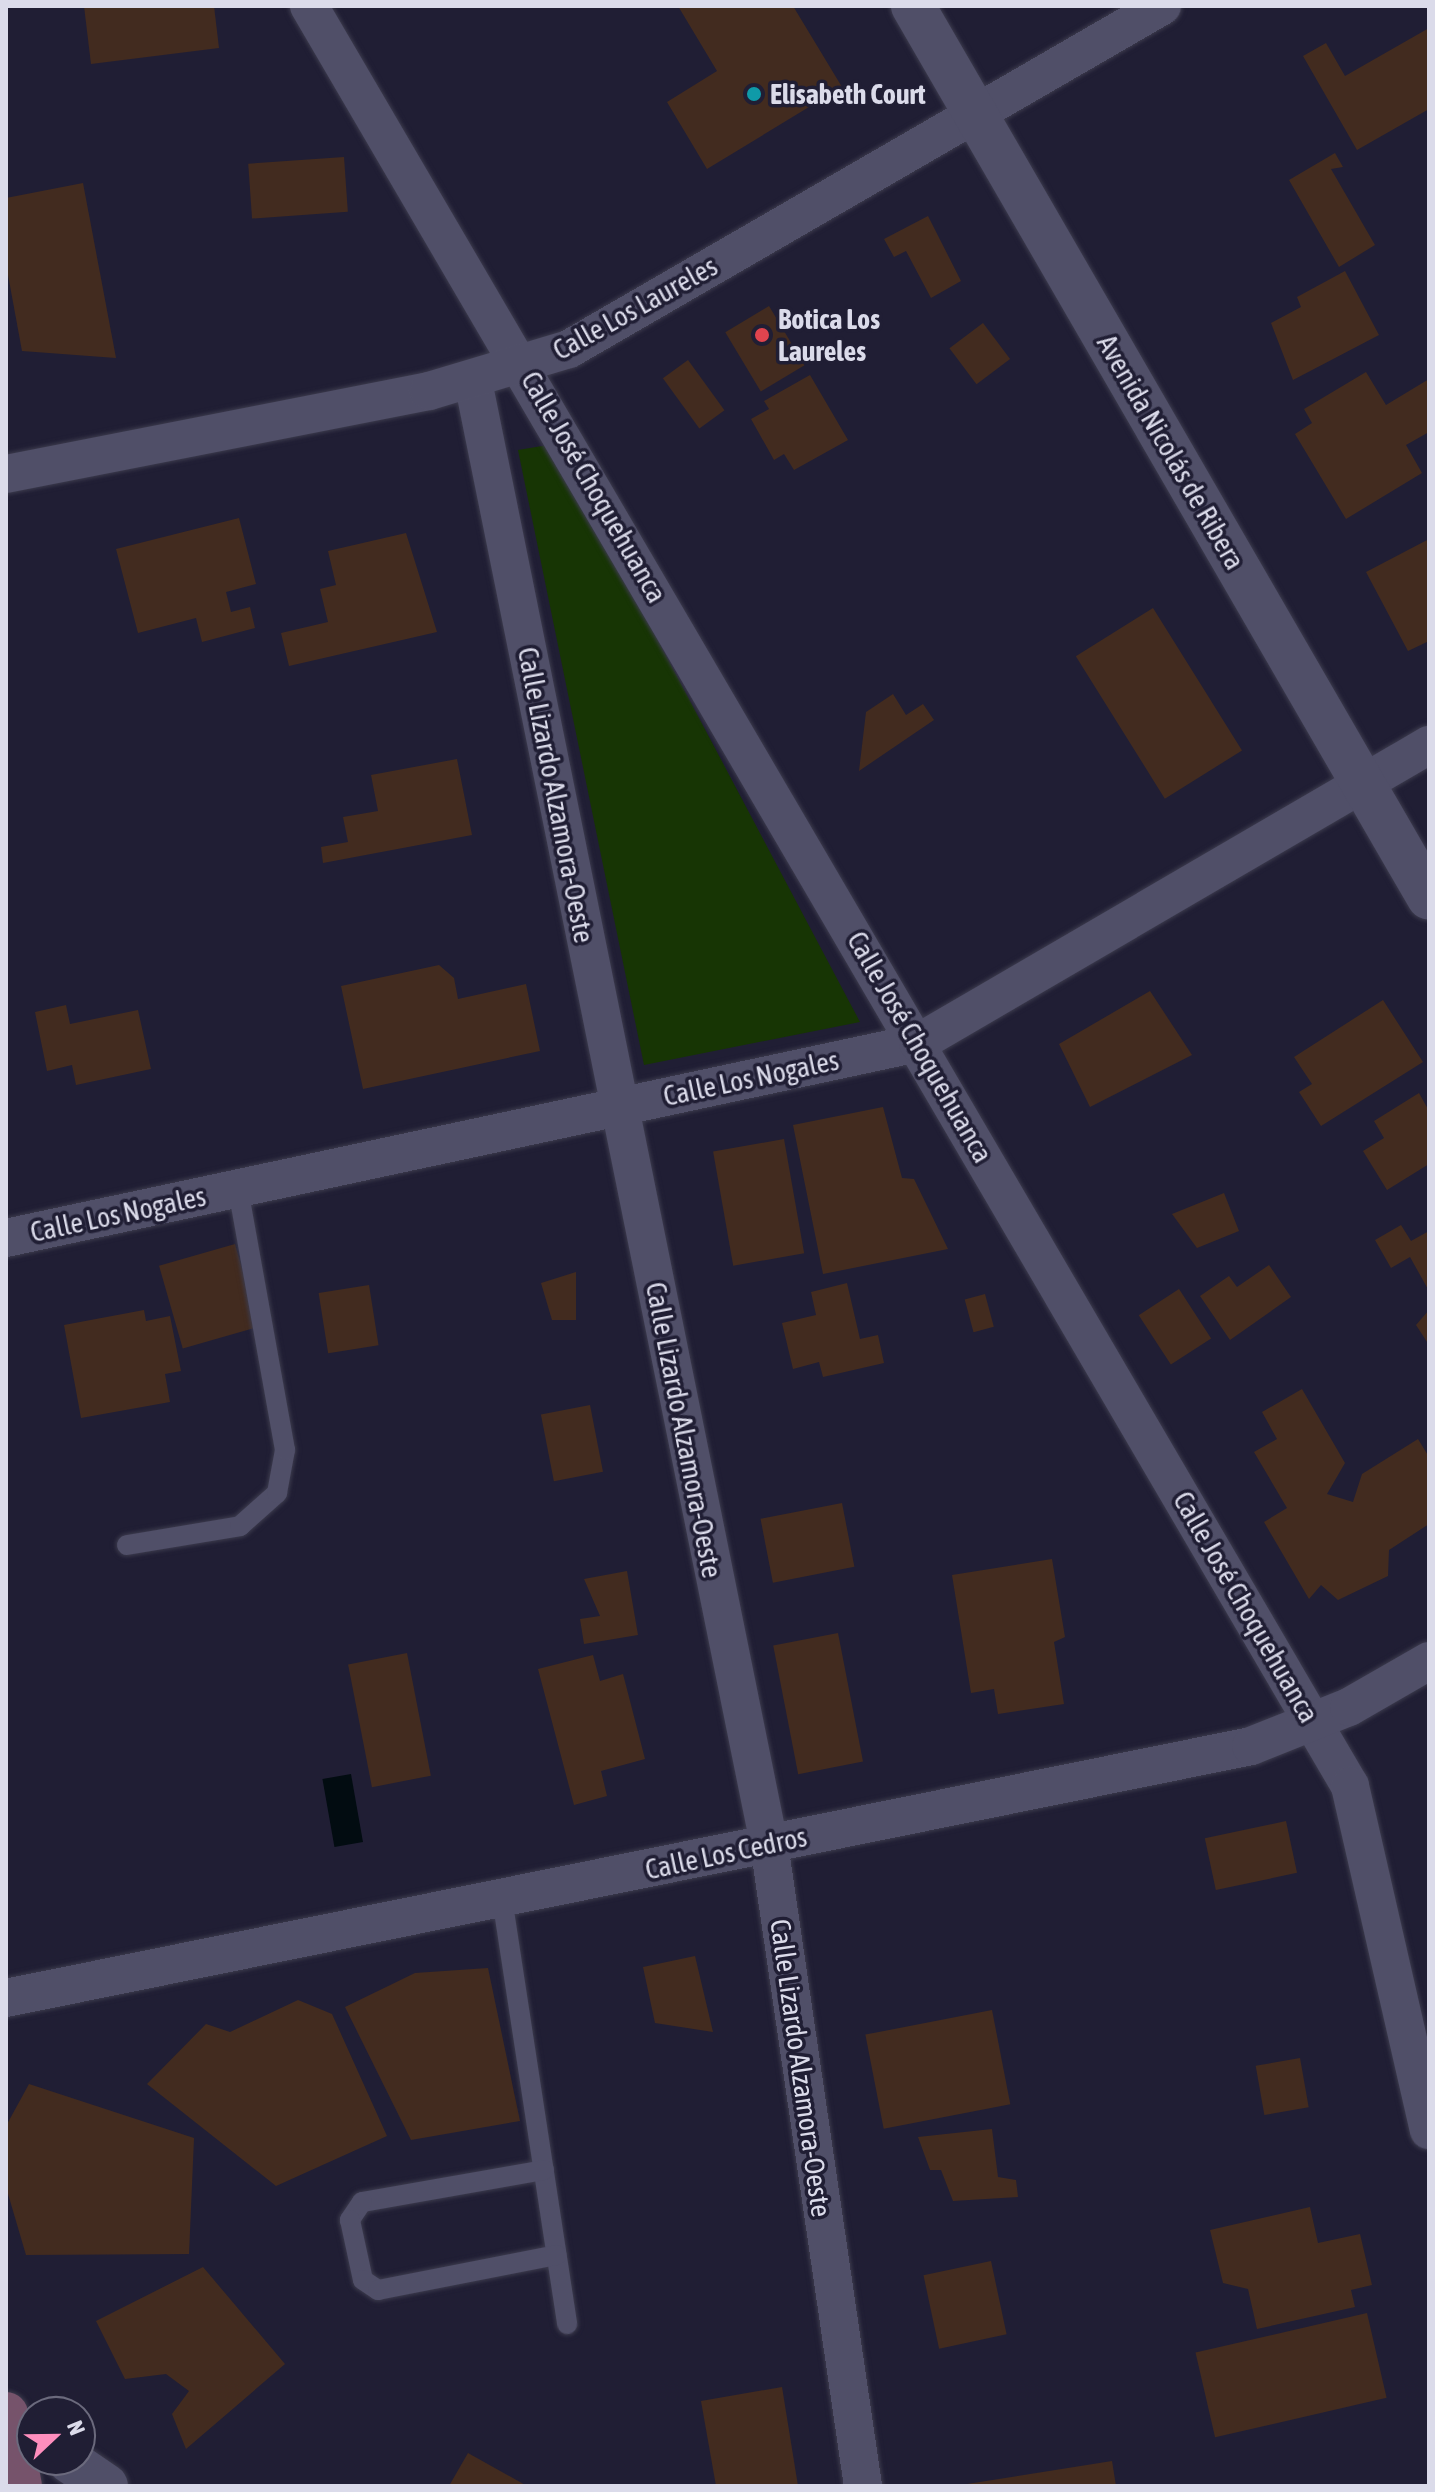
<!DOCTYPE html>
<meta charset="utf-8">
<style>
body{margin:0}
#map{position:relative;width:1435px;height:2492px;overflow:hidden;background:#201e34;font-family:"Asap Condensed",sans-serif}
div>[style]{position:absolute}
.green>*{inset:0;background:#173504}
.water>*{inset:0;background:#020c11;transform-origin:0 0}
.building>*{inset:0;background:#422b1f;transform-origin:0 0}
.roads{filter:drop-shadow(0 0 2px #3c3b4d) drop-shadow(0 0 2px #3c3b4d)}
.service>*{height:20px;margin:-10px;padding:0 10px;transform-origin:10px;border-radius:10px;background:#504f68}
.minor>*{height:38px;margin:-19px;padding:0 19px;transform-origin:19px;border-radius:19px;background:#504f68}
.tertiary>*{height:44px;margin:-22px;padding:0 22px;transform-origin:22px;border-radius:22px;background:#504f68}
.secondary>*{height:44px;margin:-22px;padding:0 22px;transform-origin:22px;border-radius:22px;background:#76536b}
.dots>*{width:22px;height:22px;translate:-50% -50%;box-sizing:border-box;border:4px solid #201e34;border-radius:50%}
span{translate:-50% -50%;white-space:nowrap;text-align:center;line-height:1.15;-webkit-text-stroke:7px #201e34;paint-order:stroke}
.poi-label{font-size:28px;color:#dbdbea;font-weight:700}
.left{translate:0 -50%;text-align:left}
.street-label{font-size:28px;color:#dbdbea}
.frame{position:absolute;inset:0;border:8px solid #dbdbea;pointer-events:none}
.north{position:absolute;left:16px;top:2396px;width:80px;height:80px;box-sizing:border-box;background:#201e34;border:2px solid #6b6a7d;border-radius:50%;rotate:68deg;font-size:22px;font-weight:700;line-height:32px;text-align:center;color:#dbdbea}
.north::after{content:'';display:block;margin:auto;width:28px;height:36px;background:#fe8ebd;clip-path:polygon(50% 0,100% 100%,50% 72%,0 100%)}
</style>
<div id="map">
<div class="green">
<i style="clip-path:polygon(554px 444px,860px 1022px,644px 1065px,518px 450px)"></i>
</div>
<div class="water">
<i style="left:351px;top:1774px;width:69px;height:29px;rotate:80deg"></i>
</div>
<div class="building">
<i style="clip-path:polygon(84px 6px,214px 6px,219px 48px,91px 64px)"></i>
<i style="clip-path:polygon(678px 6px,793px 6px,842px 87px,707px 169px,667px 102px,717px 71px)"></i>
<i style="clip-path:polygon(1429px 28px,1429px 109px,1357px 150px,1303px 56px,1326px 43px,1345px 76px)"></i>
<i style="clip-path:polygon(1335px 153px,1343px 167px,1331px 169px,1375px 245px,1339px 267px,1289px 180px)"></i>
<i style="left:344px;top:157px;width:55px;height:96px;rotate:86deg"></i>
<i style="clip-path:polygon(83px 183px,116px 358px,22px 351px,6px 264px,6px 198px)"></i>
<i style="clip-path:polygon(928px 216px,961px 281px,931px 298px,906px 251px,894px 257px,884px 239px)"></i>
<i style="clip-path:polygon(1345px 271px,1379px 335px,1293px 380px,1271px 323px,1301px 307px,1297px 297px)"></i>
<i style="left:769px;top:306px;width:69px;height:51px;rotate:59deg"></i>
<i style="left:983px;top:323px;width:45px;height:42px;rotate:53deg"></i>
<i style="left:688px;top:360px;width:62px;height:31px;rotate:54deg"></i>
<i style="clip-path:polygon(1366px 372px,1386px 405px,1429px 379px,1429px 432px,1406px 445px,1422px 473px,1346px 519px,1295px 434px,1312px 423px,1304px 409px)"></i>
<i style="clip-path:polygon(810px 375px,848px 440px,794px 470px,784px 454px,774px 460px,751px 419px,769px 409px,764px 401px)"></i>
<i style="clip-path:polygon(239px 518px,256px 584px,226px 592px,231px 612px,250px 607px,255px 628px,202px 642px,196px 618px,138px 633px,116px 549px)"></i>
<i style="clip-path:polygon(406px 533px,437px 632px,289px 666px,281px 633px,328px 622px,320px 589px,336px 585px,328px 551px)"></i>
<i style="clip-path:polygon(1429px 539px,1429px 641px,1408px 651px,1366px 572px)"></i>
<i style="left:1153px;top:608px;width:168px;height:91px;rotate:58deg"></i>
<i style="clip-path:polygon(893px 694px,906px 715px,923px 704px,934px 720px,859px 771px,866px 712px)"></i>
<i style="clip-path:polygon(457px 759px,472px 835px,323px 863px,321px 847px,348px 842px,343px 817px,378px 811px,371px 775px)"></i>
<i style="clip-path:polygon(439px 965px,454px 978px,458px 999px,526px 984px,540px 1051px,363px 1089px,341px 986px)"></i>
<i style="clip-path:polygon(1150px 991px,1192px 1055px,1090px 1107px,1059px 1044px)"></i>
<i style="clip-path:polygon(1383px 1000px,1423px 1062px,1321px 1126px,1299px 1092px,1312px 1084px,1294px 1057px)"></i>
<i style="clip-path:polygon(66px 1005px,70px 1024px,138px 1010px,151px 1069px,76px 1085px,72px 1065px,47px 1071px,35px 1012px)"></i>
<i style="clip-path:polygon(1419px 1093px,1429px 1111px,1429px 1164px,1387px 1190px,1363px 1151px,1384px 1138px,1374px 1121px)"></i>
<i style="clip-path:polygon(883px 1107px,902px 1178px,914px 1179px,948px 1249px,823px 1274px,793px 1125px)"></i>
<i style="left:784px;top:1139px;width:116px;height:72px;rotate:80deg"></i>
<i style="clip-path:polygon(1224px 1193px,1239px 1231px,1197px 1248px,1172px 1214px)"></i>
<i style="clip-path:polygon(1401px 1225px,1411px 1241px,1429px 1231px,1429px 1291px,1410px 1257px,1391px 1268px,1375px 1240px)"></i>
<i style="left:235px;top:1244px;width:86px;height:79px;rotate:74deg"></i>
<i style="clip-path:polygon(1269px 1265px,1291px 1297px,1230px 1340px,1200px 1296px,1229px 1276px,1237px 1287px)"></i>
<i style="clip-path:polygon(576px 1272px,576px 1320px,552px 1320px,541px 1283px)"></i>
<i style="clip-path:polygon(847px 1283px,860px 1339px,878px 1335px,884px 1363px,823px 1377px,819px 1362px,793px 1369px,782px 1323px,816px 1315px,811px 1292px)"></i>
<i style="left:369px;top:1285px;width:61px;height:51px;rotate:81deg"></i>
<i style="left:1179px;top:1289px;width:59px;height:48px;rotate:57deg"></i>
<i style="left:985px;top:1294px;width:34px;height:21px;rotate:75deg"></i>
<i style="clip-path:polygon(144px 1310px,146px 1321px,170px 1316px,181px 1371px,165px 1374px,170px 1402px,81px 1418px,64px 1325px)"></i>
<i style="clip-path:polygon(1429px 1310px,1429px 1345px,1416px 1325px)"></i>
<i style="clip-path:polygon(1302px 1389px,1345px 1463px,1327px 1494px,1353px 1502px,1362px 1474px,1418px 1439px,1429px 1457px,1429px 1524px,1389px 1550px,1388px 1576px,1338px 1600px,1321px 1585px,1309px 1599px,1264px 1522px,1287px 1508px,1254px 1452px,1277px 1439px,1262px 1412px)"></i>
<i style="left:590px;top:1405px;width:68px;height:50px;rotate:79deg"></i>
<i style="left:842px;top:1503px;width:65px;height:83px;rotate:79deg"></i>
<i style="clip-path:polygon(1052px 1559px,1065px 1637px,1054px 1642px,1064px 1704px,998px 1714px,994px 1689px,971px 1693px,952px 1575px)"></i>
<i style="clip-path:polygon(627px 1571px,638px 1635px,584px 1644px,580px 1619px,600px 1616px,584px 1579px)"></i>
<i style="left:838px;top:1633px;width:131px;height:66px;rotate:79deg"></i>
<i style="left:407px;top:1653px;width:125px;height:60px;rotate:79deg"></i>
<i style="clip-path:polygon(593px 1655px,600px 1681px,623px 1674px,645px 1759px,601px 1771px,607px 1796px,574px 1805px,538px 1669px)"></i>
<i style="left:1286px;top:1821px;width:53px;height:83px;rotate:78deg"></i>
<i style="clip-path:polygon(695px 1956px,713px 2032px,655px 2023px,643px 1967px)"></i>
<i style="clip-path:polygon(488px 1968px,520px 2121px,411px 2140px,345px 2007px,415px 1973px)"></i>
<i style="clip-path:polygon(298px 2000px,332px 2014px,387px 2136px,276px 2186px,147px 2084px,206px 2024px,230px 2032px)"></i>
<i style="left:992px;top:2010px;width:96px;height:129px;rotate:79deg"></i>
<i style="left:1300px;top:2058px;width:50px;height:45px;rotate:80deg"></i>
<i style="clip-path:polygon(29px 2084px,194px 2138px,189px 2254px,26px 2255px,6px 2187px,6px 2126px)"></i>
<i style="clip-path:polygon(992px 2129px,998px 2177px,1016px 2180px,1018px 2197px,953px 2201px,941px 2170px,930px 2170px,918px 2137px)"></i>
<i style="clip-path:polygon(1310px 2207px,1318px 2243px,1360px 2234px,1372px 2285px,1351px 2290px,1355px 2307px,1257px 2329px,1248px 2289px,1223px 2283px,1210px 2230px)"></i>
<i style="left:991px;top:2261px;width:75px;height:69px;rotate:78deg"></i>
<i style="clip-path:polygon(203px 2267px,285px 2364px,186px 2449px,172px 2414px,189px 2391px,166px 2374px,125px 2379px,96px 2321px)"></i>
<i style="left:1367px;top:2313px;width:87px;height:176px;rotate:77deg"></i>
<i style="clip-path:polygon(782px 2387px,798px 2486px,716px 2486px,701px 2401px)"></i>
<i style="clip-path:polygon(468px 2453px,527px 2486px,449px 2486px)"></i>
<i style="clip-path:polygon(1112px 2461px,1116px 2486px,968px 2486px,967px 2484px)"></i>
</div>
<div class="roads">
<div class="service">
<i style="left:127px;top:1545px;width:115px;rotate:-9.5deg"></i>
<i style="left:240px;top:1526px;width:50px;rotate:-41.7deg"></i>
<i style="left:277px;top:1493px;width:44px;rotate:-79.5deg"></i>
<i style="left:285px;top:1450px;width:266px;rotate:-100.2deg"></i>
<i style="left:502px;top:1898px;width:431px;rotate:81.3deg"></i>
<i style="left:544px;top:2170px;width:185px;rotate:170deg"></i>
<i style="left:362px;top:2202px;width:22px;rotate:124deg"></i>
<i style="left:350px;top:2220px;width:61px;rotate:77.8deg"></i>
<i style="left:363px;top:2280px;width:18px;rotate:34deg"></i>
<i style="left:378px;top:2290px;width:182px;rotate:-11.1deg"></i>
</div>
<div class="minor">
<i style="left:309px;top:6px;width:2062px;rotate:59.68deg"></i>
<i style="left:1350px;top:1786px;width:353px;rotate:77.1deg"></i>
<i style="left:473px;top:381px;width:1493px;rotate:78.56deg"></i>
<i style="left:769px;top:1844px;width:649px;rotate:81.67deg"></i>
<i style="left:6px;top:474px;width:431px;rotate:-11.1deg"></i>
<i style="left:429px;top:391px;width:146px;rotate:-16.7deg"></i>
<i style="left:569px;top:349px;width:685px;rotate:-30.05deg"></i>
<i style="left:6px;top:1238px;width:933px;rotate:-12.07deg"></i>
<i style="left:918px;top:1043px;width:592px;rotate:-30.25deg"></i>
<i style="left:6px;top:1998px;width:1270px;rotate:-11.44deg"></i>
<i style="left:1251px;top:1746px;width:105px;rotate:-21.7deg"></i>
<i style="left:1349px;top:1707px;width:92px;rotate:-29.9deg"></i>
</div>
<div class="tertiary">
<i style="left:913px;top:6px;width:1030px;rotate:59.95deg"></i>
<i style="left:68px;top:2460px;width:46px;rotate:34.4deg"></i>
</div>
<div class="secondary">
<i style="left:6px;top:2414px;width:73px;rotate:79deg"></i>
</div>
</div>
<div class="dots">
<i style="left:754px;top:94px;background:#0f9aa8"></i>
<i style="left:762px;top:335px;background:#e0444e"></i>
</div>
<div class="poi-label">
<span class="left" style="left:770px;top:94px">Elisabeth Court</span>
<span class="left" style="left:778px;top:335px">Botica Los<br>Laureles</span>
</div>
<div class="street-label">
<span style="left:635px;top:308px;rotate:-29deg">Calle Los Laureles</span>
<span style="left:1171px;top:452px;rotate:60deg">Avenida Nicolás de Ribera</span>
<span style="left:594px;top:487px;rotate:60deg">Calle José Choquehuanca</span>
<span style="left:556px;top:795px;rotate:79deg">Calle Lizardo Alzamora-Oeste</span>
<span style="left:920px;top:1047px;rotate:60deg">Calle José Choquehuanca</span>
<span style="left:751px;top:1078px;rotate:-12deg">Calle Los Nogales</span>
<span style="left:118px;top:1214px;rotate:-12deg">Calle Los Nogales</span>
<span style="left:684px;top:1430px;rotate:79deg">Calle Lizardo Alzamora-Oeste</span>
<span style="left:1246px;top:1607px;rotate:60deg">Calle José Choquehuanca</span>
<span style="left:726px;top:1853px;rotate:-12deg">Calle Los Cedros</span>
<span style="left:801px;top:2068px;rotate:82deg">Calle Lizardo Alzamora-Oeste</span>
</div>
<div class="frame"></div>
<div class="north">N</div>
</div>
